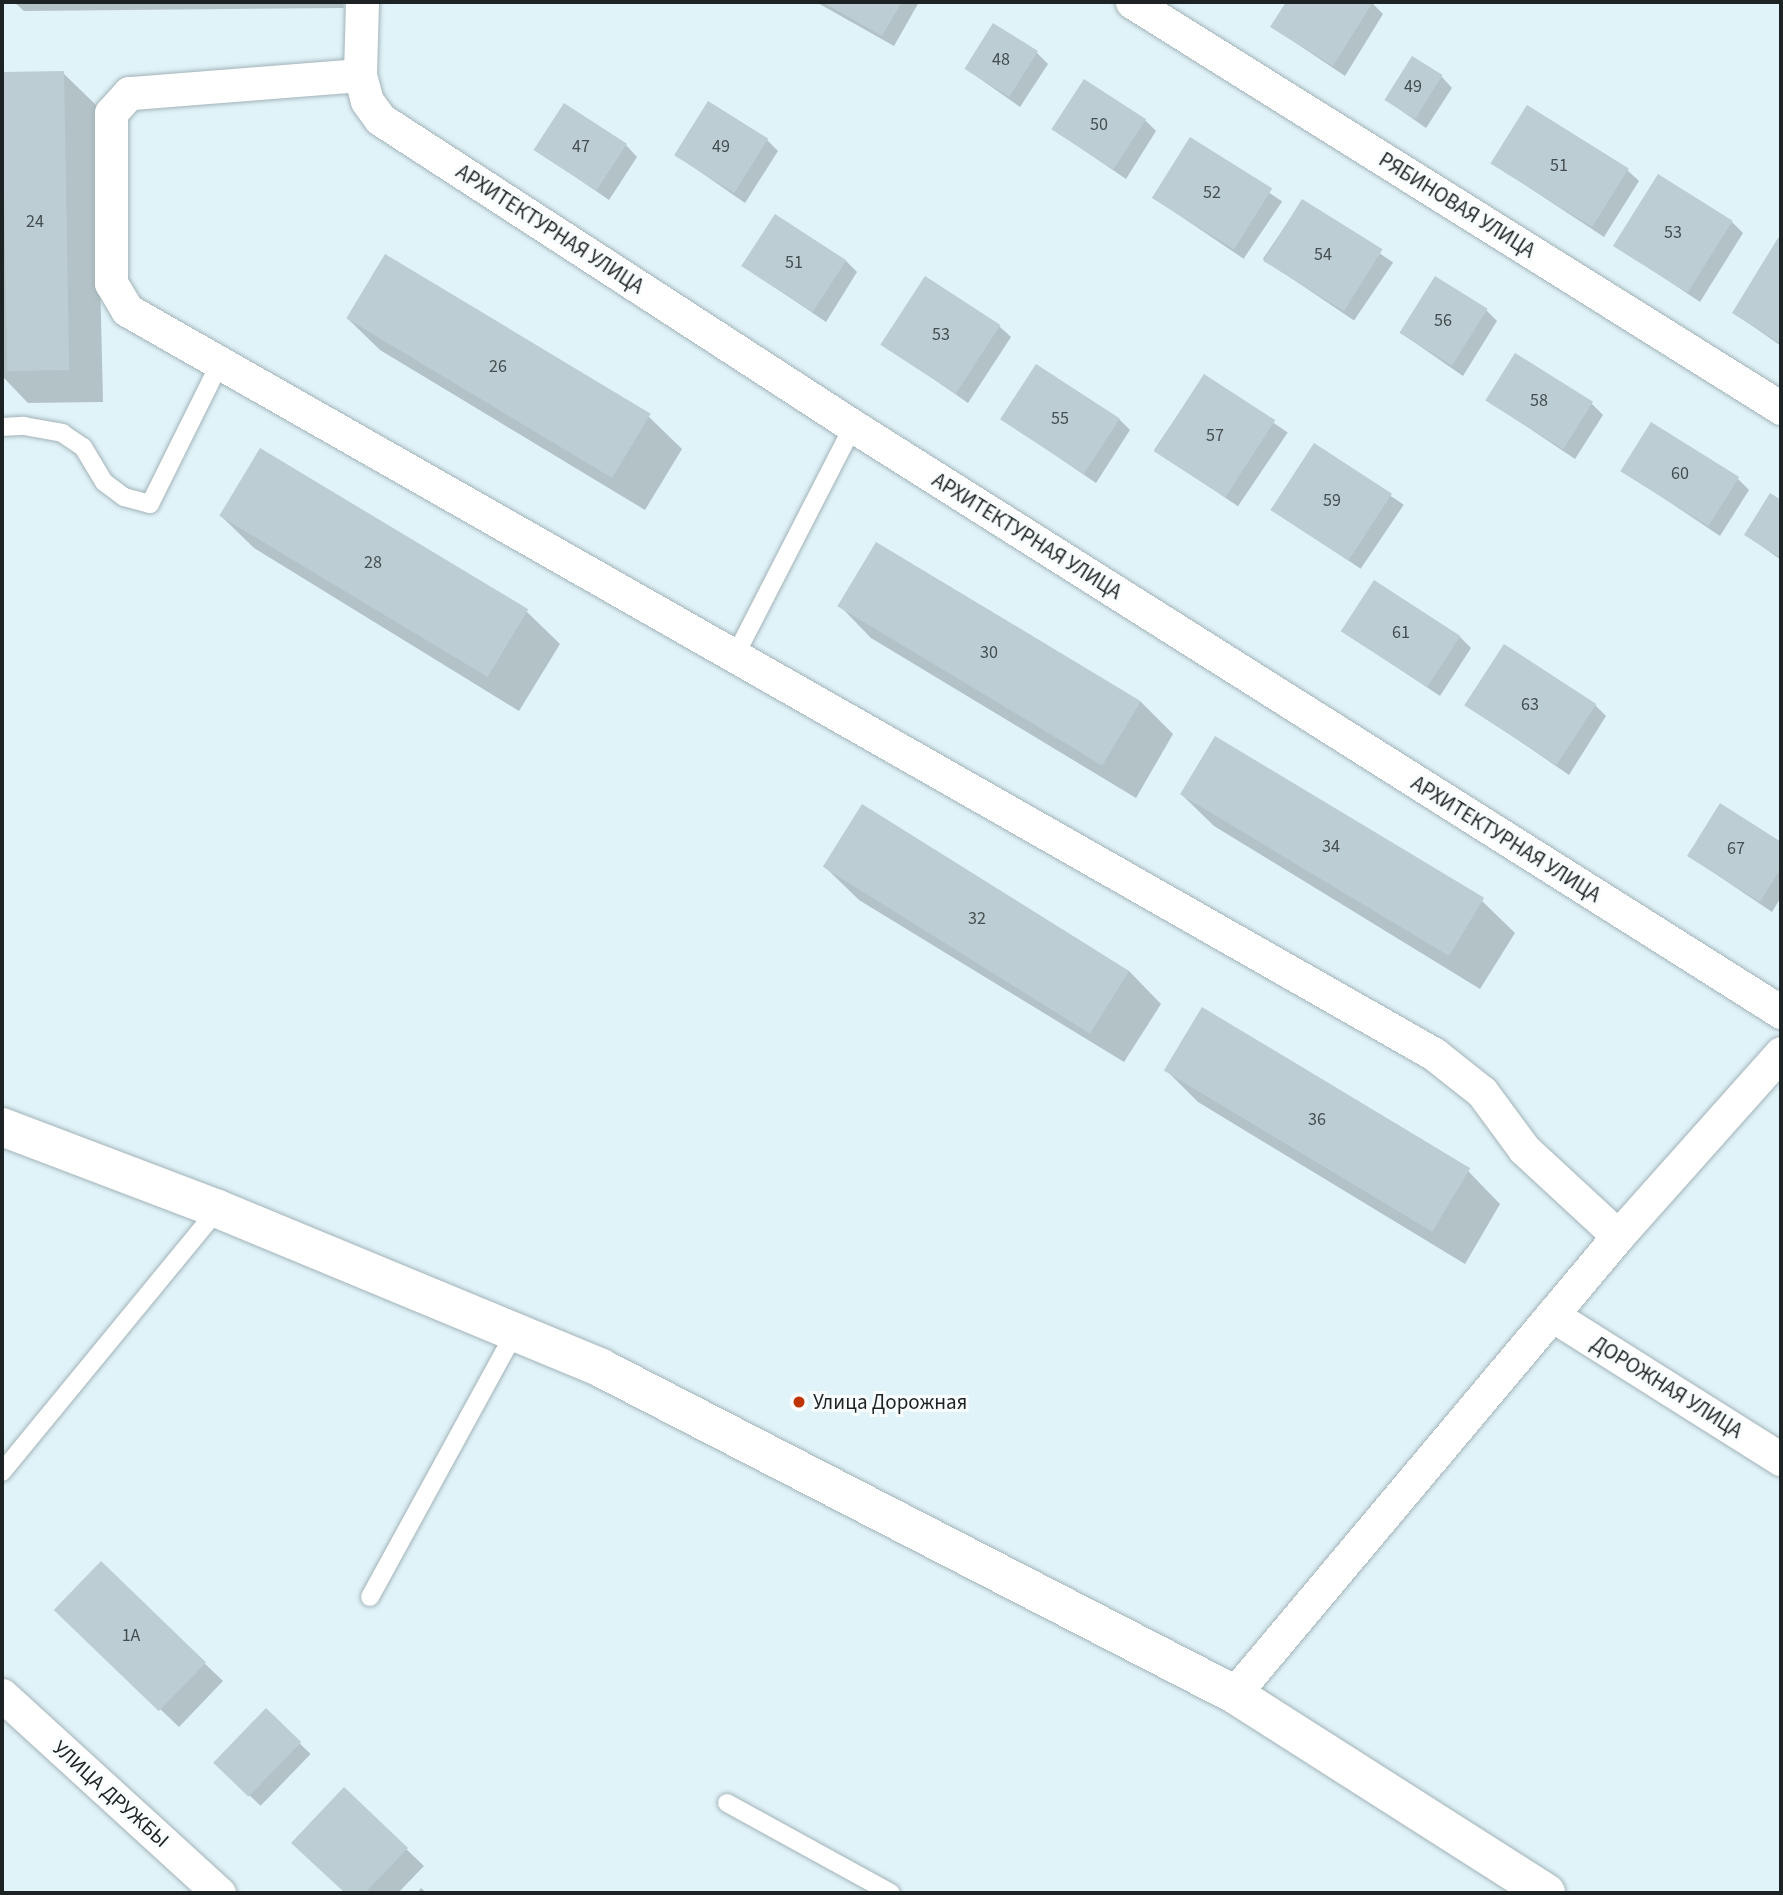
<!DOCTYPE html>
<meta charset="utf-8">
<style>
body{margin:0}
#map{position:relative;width:1783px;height:1895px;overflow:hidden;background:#e0f3f8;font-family:"Source Sans 3",sans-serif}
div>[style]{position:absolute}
.shadow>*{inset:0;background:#0003;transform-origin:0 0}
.building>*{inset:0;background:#bcced3;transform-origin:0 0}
.roads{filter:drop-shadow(0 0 2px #a2b3b8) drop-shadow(0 0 2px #a2b3b8)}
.lane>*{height:18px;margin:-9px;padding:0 9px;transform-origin:9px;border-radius:9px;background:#fff}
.street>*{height:33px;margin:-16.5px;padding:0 16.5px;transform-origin:16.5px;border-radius:16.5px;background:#fff}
.secondary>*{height:38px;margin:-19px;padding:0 19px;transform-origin:19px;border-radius:19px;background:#fff}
.dots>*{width:19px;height:19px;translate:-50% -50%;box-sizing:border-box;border:4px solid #f9fdfe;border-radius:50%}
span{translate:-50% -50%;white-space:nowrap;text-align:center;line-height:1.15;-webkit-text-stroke:6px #f9fdfe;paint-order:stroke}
.number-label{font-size:18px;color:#454e50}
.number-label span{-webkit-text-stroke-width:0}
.street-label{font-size:21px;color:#1d2325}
.poi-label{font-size:21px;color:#1d2325}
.left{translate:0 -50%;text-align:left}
.frame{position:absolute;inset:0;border:4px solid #1d2325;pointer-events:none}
</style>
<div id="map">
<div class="shadow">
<i style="clip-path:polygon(14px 2px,343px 2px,344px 8px,24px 11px)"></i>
<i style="clip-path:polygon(816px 2px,919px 2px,894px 46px)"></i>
<i style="clip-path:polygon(1288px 2px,1371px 2px,1383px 14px,1345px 76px,1272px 27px)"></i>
<i style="clip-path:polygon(1037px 53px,1048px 64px,1020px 107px,966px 69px)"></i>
<i style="clip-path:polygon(63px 73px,96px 105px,103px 402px,28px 403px,2px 376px,2px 76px)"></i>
<i style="clip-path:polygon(1441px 76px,1452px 88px,1426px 128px,1386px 100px)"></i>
<i style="clip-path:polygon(1145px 120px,1156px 131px,1126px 179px,1054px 130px)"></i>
<i style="clip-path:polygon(767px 140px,778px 151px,745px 203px,676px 155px)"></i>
<i style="left:1191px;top:140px;width:110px;height:69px;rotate:34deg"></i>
<i style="clip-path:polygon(626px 145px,637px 157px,609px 200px,536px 150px)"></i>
<i style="clip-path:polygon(1492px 163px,1627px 170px,1639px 181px,1604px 237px)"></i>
<i style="left:1302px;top:201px;width:110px;height:70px;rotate:34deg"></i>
<i style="clip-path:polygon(1732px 222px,1743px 233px,1700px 302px,1615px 245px)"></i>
<i style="clip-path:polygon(1781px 237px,1781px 346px,1734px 313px)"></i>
<i style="clip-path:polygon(385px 256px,649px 417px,682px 449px,645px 510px,380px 350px,347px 318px)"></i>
<i style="clip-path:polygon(846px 261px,857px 272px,826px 322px,743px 266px)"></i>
<i style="clip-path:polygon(1486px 310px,1497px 321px,1463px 376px,1401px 333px)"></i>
<i style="clip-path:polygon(999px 326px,1011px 337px,968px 403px,883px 344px)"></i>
<i style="left:1204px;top:376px;width:101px;height:89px;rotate:34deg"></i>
<i style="clip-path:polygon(1487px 400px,1592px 404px,1603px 415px,1575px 459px)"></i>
<i style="clip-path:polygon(1002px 419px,1119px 419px,1130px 430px,1096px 483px)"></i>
<i style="left:1315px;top:445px;width:107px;height:77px;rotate:34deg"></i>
<i style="clip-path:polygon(260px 450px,527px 612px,560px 644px,519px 711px,254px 548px,221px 516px)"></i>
<i style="clip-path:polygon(1623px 471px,1738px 479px,1749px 490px,1720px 536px)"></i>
<i style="clip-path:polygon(1771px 495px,1781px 502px,1781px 560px,1746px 535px)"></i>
<i style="clip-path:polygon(839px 605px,1141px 702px,1173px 734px,1136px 798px,871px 638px)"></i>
<i style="clip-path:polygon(1343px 631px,1460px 637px,1471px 648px,1440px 696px)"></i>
<i style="clip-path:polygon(1467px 705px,1595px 705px,1606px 716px,1569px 775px)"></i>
<i style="clip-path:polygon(1216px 739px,1482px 901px,1515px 933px,1480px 989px,1214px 826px,1181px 794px)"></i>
<i style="clip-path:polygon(1721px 805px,1781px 844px,1781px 897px,1772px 912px,1689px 856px)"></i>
<i style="clip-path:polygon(826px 868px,1129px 971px,1161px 1004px,1124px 1062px,859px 900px)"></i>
<i style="clip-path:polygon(1166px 1070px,1468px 1171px,1500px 1204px,1465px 1264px,1198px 1102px)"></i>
<i style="clip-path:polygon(101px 1564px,223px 1681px,179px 1727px,74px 1627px)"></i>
<i style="left:266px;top:1711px;width:62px;height:72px;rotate:44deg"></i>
<i style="clip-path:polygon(344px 1790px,424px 1866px,398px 1893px,346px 1893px,311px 1859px)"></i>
<i style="clip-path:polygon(421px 1888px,427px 1893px,417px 1893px)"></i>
</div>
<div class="building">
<i style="clip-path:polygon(822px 2px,902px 2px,882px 36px)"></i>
<i style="clip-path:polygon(1286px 2px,1373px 2px,1333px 66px,1270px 27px)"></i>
<i style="left:993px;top:23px;width:53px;height:54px;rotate:32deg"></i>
<i style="left:1412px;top:56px;width:36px;height:52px;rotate:32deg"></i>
<i style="left:64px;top:71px;width:299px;height:62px;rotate:89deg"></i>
<i style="left:1084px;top:79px;width:74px;height:60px;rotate:33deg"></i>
<i style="left:708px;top:101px;width:71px;height:64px;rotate:32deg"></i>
<i style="left:564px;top:103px;width:75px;height:56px;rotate:33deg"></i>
<i style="left:1527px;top:105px;width:120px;height:69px;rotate:32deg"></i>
<i style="left:1190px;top:137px;width:97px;height:72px;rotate:32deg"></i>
<i style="left:1658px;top:174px;width:88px;height:85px;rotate:32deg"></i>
<i style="left:1302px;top:199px;width:95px;height:73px;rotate:32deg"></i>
<i style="left:775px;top:214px;width:85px;height:62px;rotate:33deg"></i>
<i style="clip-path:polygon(1781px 233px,1781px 344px,1732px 313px)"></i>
<i style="left:385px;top:254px;width:310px;height:75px;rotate:31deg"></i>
<i style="left:925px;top:276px;width:90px;height:82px;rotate:33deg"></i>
<i style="left:1435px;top:276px;width:62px;height:67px;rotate:32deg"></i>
<i style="left:1515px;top:353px;width:92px;height:56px;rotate:32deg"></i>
<i style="left:1036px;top:364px;width:100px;height:66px;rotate:33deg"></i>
<i style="left:1204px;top:374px;width:85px;height:92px;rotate:33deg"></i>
<i style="left:1651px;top:422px;width:104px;height:58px;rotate:32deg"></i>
<i style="left:1314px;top:443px;width:93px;height:80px;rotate:33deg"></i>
<i style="left:260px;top:448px;width:313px;height:79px;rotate:31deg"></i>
<i style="clip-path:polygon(1770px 493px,1781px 500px,1781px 558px,1744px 535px)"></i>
<i style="left:876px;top:542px;width:309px;height:75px;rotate:31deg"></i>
<i style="left:1374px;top:580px;width:103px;height:61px;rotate:33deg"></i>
<i style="left:1504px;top:644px;width:110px;height:73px;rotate:33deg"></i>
<i style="left:1215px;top:736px;width:314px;height:68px;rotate:31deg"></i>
<i style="clip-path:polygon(1720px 803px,1781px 842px,1781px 868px,1760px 902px,1687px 856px)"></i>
<i style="left:862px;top:804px;width:315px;height:74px;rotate:32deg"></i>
<i style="left:1202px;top:1007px;width:313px;height:74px;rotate:31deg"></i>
<i style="left:101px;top:1561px;width:146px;height:68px;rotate:44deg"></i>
<i style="left:266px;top:1708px;width:49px;height:76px;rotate:44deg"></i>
<i style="clip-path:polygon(344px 1787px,408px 1848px,365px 1893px,345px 1893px,291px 1843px)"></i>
</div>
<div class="roads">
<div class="lane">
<i style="left:2px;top:427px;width:22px;rotate:-3deg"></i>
<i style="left:24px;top:426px;width:39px;rotate:10deg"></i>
<i style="left:62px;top:433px;width:25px;rotate:34deg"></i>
<i style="left:83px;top:447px;width:41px;rotate:59deg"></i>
<i style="left:104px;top:482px;width:25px;rotate:37deg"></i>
<i style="left:124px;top:497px;width:27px;rotate:15deg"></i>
<i style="left:150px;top:504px;width:157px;rotate:-63.6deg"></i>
<i style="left:735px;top:656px;width:259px;rotate:-62.8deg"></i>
<i style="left:2px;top:1472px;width:340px;rotate:-50.6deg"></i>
<i style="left:370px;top:1597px;width:302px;rotate:-61.3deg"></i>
<i style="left:727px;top:1803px;width:187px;rotate:28.8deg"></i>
</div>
<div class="street">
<i style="left:362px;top:2px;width:73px;rotate:91.6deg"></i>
<i style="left:360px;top:75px;width:27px;rotate:75deg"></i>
<i style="left:367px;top:101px;width:22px;rotate:54deg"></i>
<i style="left:380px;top:119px;width:564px;rotate:32.99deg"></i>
<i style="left:853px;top:426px;width:1098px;rotate:32.27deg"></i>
<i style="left:1132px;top:2px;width:766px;rotate:32.03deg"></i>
<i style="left:360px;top:75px;width:232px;rotate:175.5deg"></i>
<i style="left:129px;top:93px;width:27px;rotate:132deg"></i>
<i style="left:111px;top:113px;width:170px;rotate:90deg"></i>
<i style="left:111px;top:283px;width:31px;rotate:59deg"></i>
<i style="left:127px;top:310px;width:1504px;rotate:29.65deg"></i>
<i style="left:1434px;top:1054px;width:61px;rotate:38.4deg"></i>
<i style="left:1482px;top:1092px;width:71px;rotate:53.6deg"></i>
<i style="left:1524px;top:1149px;width:128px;rotate:42.8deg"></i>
<i style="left:1552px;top:1315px;width:271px;rotate:32.2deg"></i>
<i style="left:1234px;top:1694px;width:598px;rotate:-50.02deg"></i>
<i style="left:1618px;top:1236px;width:245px;rotate:-48.3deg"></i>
<i style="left:2px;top:1695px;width:294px;rotate:42.4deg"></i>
</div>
<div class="secondary">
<i style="left:2px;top:1127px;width:231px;rotate:20.8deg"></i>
<i style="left:218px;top:1209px;width:415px;rotate:22.5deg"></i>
<i style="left:601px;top:1368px;width:712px;rotate:27.25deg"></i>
<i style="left:1234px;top:1694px;width:370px;rotate:32.5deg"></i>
</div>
</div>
<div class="dots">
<i style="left:799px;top:1402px;background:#be3503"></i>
</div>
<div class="number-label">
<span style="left:1001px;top:60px">48</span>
<span style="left:1413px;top:87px">49</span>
<span style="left:1099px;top:125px">50</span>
<span style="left:581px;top:147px">47</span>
<span style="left:721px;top:147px">49</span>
<span style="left:1559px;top:166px">51</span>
<span style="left:1212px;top:193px">52</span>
<span style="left:35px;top:222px">24</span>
<span style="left:1673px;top:233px">53</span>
<span style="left:1323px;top:255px">54</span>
<span style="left:794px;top:263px">51</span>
<span style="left:1443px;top:321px">56</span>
<span style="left:941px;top:335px">53</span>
<span style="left:498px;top:367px">26</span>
<span style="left:1539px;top:401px">58</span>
<span style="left:1060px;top:419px">55</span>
<span style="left:1215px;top:436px">57</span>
<span style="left:1680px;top:474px">60</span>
<span style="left:1332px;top:501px">59</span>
<span style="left:373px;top:563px">28</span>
<span style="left:1401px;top:633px">61</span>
<span style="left:989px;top:653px">30</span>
<span style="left:1530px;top:705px">63</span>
<span style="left:1331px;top:847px">34</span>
<span style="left:1736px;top:849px">67</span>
<span style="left:977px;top:919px">32</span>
<span style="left:1317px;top:1120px">36</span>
<span style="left:131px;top:1636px">1А</span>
</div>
<div class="street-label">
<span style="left:1457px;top:205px;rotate:32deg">РЯБИНОВАЯ УЛИЦА</span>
<span style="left:550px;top:229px;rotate:33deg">АРХИТЕКТУРНАЯ УЛИЦА</span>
<span style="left:1027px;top:536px;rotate:32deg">АРХИТЕКТУРНАЯ УЛИЦА</span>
<span style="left:1506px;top:839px;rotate:32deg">АРХИТЕКТУРНАЯ УЛИЦА</span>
<span style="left:1667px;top:1387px;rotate:32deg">ДОРОЖНАЯ УЛИЦА</span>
<span style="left:111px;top:1794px;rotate:42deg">УЛИЦА ДРУЖБЫ</span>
</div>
<div class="poi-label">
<span class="left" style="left:813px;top:1402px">Улица Дорожная</span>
</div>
<div class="frame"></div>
</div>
